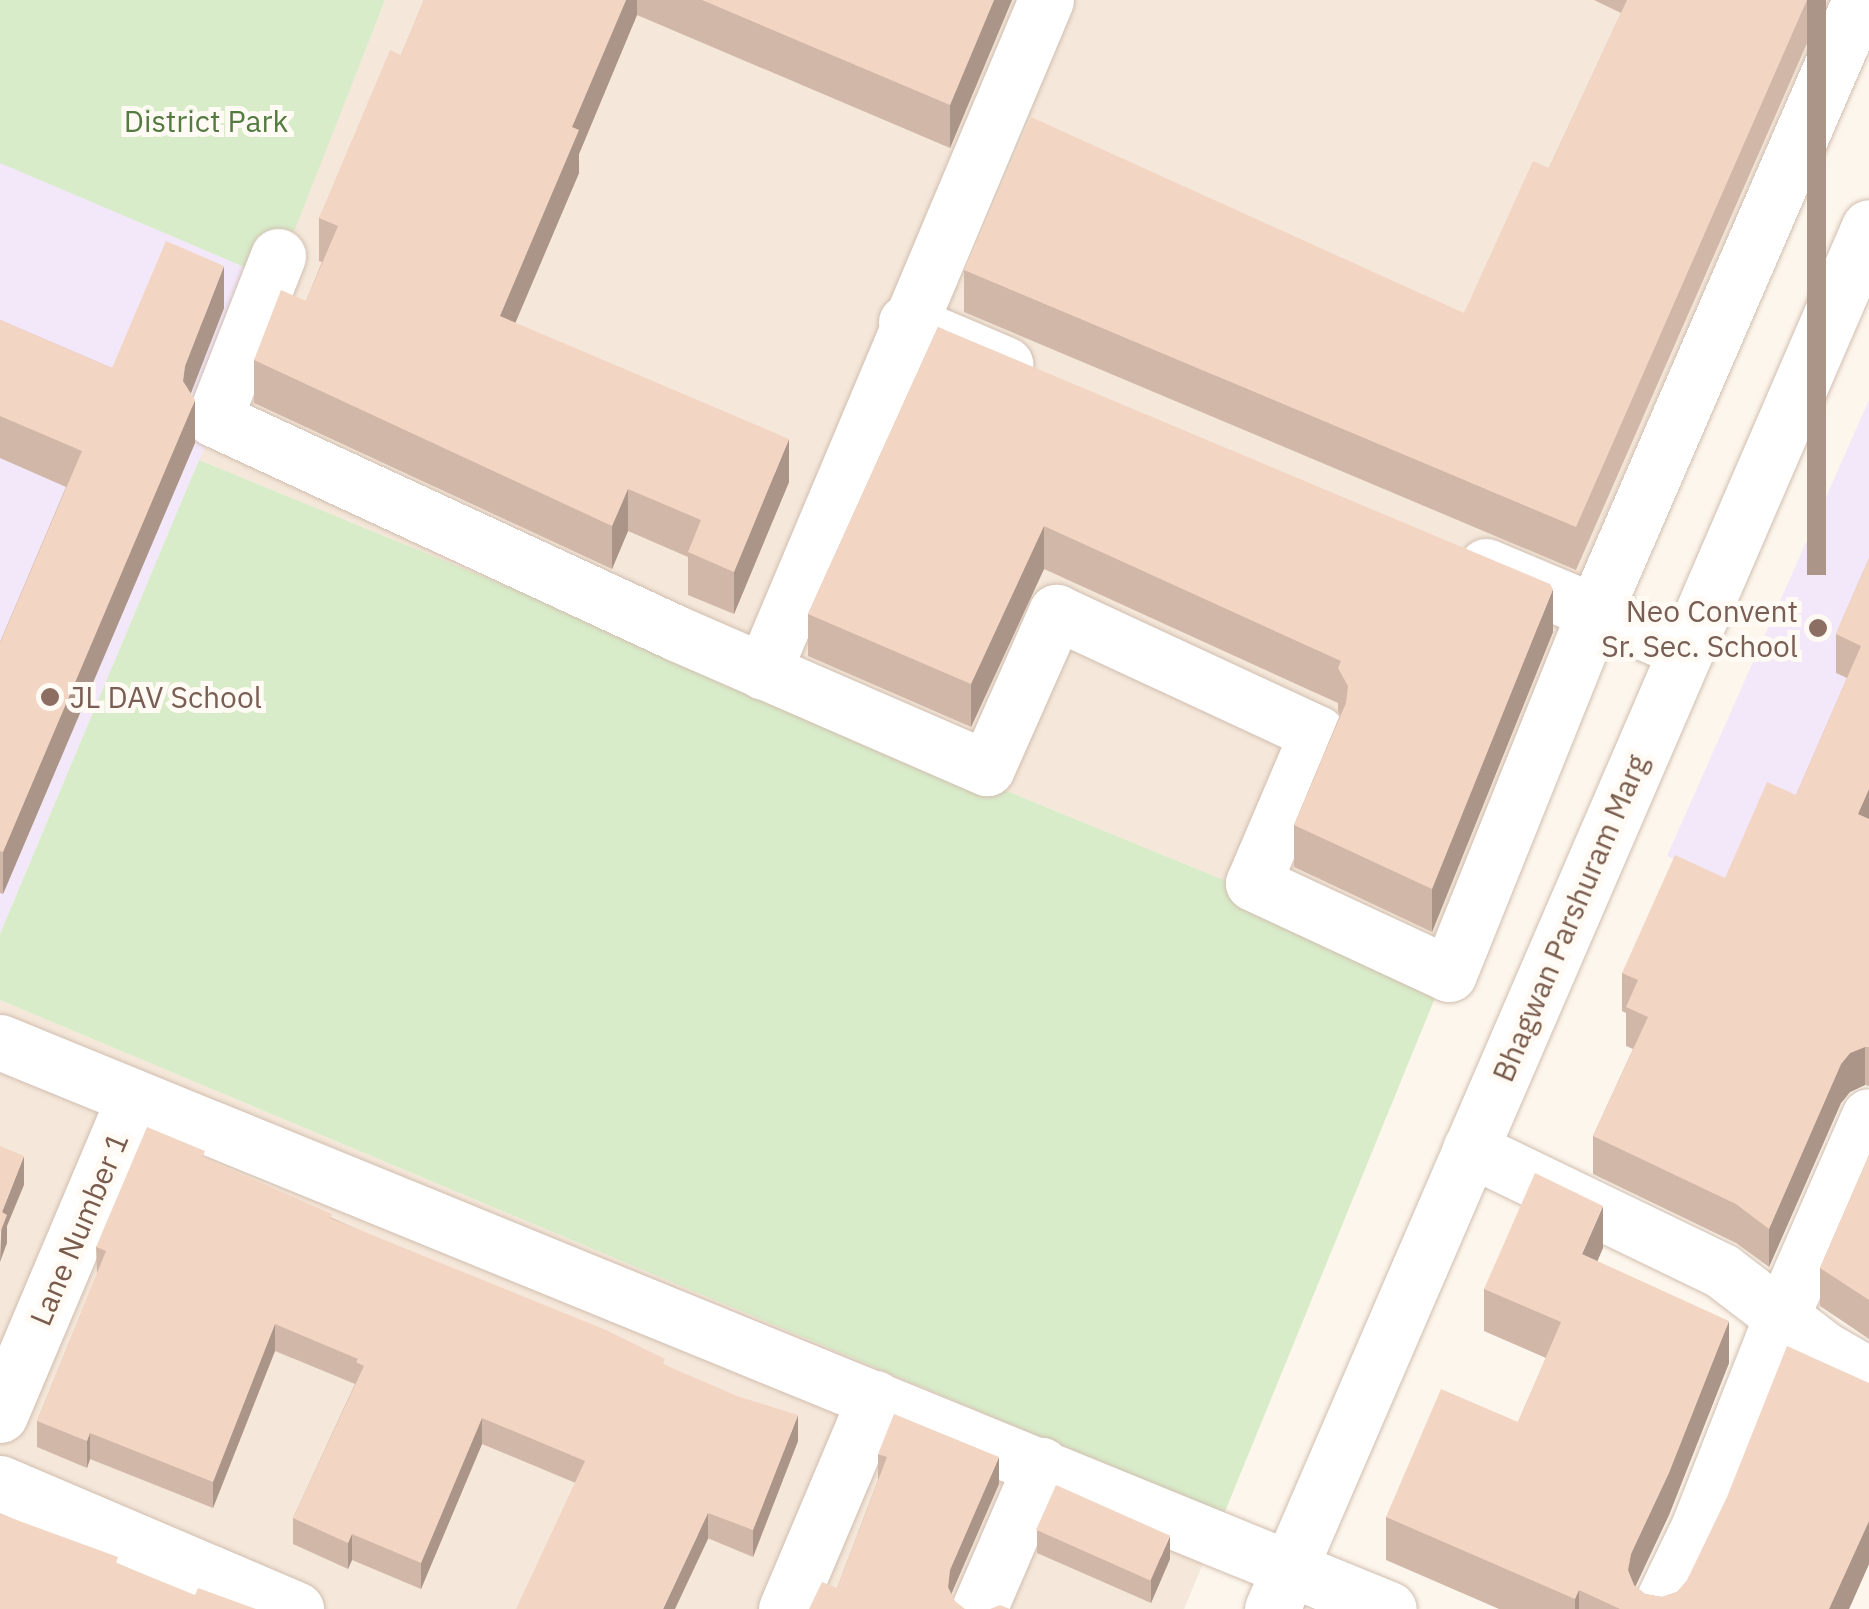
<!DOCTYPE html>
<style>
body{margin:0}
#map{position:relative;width:1869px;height:1609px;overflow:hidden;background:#fdf6ec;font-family:"IBM Plex Sans",sans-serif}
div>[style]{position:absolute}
.residential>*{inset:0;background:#f5e8da}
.education>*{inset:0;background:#f3e8fa}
.green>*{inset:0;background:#d8ecc9}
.roads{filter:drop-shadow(0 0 2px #d1beb0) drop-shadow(0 0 2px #d1beb0)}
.minor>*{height:55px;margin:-27.5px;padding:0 27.5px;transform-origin:27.5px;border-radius:27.5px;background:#fff}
.wall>*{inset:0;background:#d1b7a8}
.shaded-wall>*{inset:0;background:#aa9588;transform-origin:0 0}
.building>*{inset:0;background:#f3d5c3;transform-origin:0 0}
.dots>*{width:28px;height:28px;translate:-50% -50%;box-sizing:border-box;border:5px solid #fffaf3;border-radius:50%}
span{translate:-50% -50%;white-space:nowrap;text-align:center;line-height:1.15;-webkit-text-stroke:10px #fffaf3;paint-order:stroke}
.park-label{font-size:30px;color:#537a41}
.education-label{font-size:30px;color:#785e54}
.right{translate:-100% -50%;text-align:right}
.left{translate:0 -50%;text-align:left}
.street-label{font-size:30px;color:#7a5c4d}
</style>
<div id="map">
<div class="residential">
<i style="clip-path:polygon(385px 0,1869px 0,1446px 971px,199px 460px)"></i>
<i style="clip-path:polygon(0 1000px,1224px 1514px,1184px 1609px,0 1609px)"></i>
</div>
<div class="education">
<i style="clip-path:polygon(0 162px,275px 280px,0 934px)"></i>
<i style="clip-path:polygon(1869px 400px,1869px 947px,1667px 856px)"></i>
</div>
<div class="green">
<i style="clip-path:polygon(0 0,385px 0,275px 280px,0 163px)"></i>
<i style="clip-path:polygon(199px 460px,1446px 971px,1224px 1514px,0 1000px,0 934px)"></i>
</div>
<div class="roads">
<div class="minor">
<i style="left:278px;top:256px;width:175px;rotate:111.4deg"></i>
<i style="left:214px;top:419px;width:509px;rotate:24.85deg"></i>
<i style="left:676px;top:633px;width:339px;rotate:23.5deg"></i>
<i style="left:987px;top:768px;width:171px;rotate:-66.1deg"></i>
<i style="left:1056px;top:612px;width:288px;rotate:24.9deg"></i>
<i style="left:1317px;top:733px;width:163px;rotate:113.1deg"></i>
<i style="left:1253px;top:883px;width:216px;rotate:24.9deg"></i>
<i style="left:1449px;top:974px;width:391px;rotate:-68.1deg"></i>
<i style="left:1595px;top:611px;width:666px;rotate:-66.55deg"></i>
<i style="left:906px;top:322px;width:108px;rotate:23deg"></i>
<i style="left:1486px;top:566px;width:217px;rotate:22.8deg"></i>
<i style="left:763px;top:672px;width:729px;rotate:-67.16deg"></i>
<i style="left:0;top:1042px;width:1500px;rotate:22.21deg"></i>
<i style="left:1470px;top:1149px;width:280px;rotate:25.8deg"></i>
<i style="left:1722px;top:1271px;width:128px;rotate:37.4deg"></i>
<i style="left:1824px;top:1349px;width:52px;rotate:30deg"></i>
<i style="left:0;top:1415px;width:344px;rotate:-67.1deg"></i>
<i style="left:0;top:1483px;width:322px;rotate:23.1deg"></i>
<i style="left:786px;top:1609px;width:229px;rotate:-67.1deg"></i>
<i style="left:979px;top:1609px;width:157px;rotate:-66.7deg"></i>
<i style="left:1272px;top:1609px;width:1505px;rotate:-66.64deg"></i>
<i style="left:1659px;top:1609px;width:90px;rotate:-64.3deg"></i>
<i style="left:1698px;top:1528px;width:229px;rotate:-68.5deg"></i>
<i style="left:1782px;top:1315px;width:217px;rotate:-66.4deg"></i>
</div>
</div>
<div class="wall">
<i style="clip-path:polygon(424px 0,1012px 0,950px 148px,637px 15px,579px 154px,579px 173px,515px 323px,789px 482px,734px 614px,688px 595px,688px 557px,628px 531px,612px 569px,254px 403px,254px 360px,306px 301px,322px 262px,319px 261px,319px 218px,401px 55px)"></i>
<i style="clip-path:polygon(1594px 0,1826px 0,1576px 570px,964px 312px,964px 270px,1464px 313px,1549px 168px,1621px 13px)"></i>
<i style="clip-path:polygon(224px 308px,191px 393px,195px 443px,3px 894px,0 893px,0 642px,66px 487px,0 458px,0 320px,112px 368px)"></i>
<i style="clip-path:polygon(938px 327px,1553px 632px,1432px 932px,1294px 867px,1294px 825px,1340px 715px,1338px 711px,1338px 703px,1044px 569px,971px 727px,808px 656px,808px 614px)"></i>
<i style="clip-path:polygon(1869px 558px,1869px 1086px,1865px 1085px,1850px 1092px,1841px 1103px,1769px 1267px,1736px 1243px,1593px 1174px,1593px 1136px,1633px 1049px,1626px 1046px,1626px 1013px,1622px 1011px,1622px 973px,1725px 878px,1796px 795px,1847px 678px,1836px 673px,1836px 634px)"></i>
<i style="clip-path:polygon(1869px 1155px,1869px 1339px,1820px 1306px,1820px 1268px)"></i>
<i style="clip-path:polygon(205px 1158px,332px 1218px,665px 1365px,798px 1441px,753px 1557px,482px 1444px,421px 1589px,352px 1560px,348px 1569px,293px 1544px,293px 1518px,355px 1384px,275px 1351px,213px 1508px,90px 1459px,87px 1468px,37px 1447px,37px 1421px,97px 1274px,96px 1247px)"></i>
<i style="clip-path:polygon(1603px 1248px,1597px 1261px,1729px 1363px,1669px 1515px,1635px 1586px,1645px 1594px,1662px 1597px,1677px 1592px,1869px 1383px,1869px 1564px,1849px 1609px,1499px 1609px,1386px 1560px,1386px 1517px,1518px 1422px,1546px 1358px,1484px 1331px,1484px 1289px)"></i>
<i style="clip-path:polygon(878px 1454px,999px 1484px,951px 1594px,955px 1601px,837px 1588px,878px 1480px)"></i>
<i style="clip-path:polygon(1037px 1530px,1170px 1559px,1151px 1603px,1037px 1553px)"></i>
</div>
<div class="shaded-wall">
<i style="clip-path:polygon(626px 0,637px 0,637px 15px,579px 154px,579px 173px,500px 359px,500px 316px,572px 127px)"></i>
<i style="clip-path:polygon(994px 0,1012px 0,950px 148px,950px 105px)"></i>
<i style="left:1807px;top:0;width:19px;height:575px"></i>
<i style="clip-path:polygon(224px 266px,224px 308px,185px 408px,183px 381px,185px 366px)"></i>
<i style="clip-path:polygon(195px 400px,195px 443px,3px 894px,3px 852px)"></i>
<i style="clip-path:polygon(789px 439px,789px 482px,734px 614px,734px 572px)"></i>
<i style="clip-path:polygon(628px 489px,628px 531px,612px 569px,612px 526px)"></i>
<i style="clip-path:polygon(1044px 526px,1044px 569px,971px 727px,971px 684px)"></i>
<i style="clip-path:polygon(1553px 589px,1553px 632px,1432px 932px,1432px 889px)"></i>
<i style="clip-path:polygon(1869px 789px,1869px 827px,1858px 814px)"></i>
<i style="clip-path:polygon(1865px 1047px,1865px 1085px,1850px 1092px,1841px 1103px,1769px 1267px,1769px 1229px,1841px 1064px,1850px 1053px)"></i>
<i style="clip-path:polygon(24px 1156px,24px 1185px,7px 1226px,7px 1243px,0 1262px,2px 1212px)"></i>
<i style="clip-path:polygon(1603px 1206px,1603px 1248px,1582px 1297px,1582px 1254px)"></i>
<i style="clip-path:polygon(1729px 1321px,1729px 1363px,1669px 1515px,1631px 1596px,1628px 1570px,1631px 1554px)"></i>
<i style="clip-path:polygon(275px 1324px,275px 1351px,213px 1508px,213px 1482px)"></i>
<i style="clip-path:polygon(798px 1415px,798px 1441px,753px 1557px,753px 1530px)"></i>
<i style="clip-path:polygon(482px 1418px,482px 1444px,421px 1589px,421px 1563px)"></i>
<i style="clip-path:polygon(90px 1433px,90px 1459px,87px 1468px,87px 1441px)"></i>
<i style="clip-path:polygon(999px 1457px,999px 1484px,950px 1597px,948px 1587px,950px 1570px)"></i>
<i style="clip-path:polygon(708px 1513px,708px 1539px,675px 1609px,663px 1609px)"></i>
<i style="clip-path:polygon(1869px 1521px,1869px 1564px,1849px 1609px,1829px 1609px)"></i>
<i style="clip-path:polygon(352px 1534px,352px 1560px,348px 1569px,348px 1543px)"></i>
<i style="clip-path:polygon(1170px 1536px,1170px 1559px,1151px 1603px,1151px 1580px)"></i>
<i style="clip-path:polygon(1579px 1590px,1579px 1609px,1575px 1609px,1575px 1599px)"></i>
</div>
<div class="building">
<i style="clip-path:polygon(424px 0,626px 0,572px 127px,579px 130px,500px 316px,789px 439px,734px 572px,688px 552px,701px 520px,628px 489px,612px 526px,254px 360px,281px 290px,306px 301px,338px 226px,319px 218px,390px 50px,401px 55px)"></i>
<i style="clip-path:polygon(702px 0,994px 0,950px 105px)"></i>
<i style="clip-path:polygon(1627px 0,1807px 0,1576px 527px,964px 270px,1031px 117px,1464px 313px,1533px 161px,1549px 168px)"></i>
<i style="clip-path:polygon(166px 241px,224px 266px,185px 366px,183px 381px,195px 400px,3px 852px,0 851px,0 643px,82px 451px,0 416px,0 320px,112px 368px)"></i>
<i style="clip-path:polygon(938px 327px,1550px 584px,1553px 589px,1432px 889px,1294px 825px,1346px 703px,1348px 686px,1338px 668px,1341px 661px,1044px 526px,971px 684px,808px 614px)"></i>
<i style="clip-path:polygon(1869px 558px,1869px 789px,1858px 814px,1869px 819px,1869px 1047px,1865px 1047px,1850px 1053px,1841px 1064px,1769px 1229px,1736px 1204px,1593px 1136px,1648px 1017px,1626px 1007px,1638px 980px,1622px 973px,1675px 855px,1725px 878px,1767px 782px,1796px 795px,1861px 646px,1836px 634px)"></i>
<i style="clip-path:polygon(147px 1127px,205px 1151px,203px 1157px,332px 1214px,330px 1218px,606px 1330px,665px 1359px,663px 1364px,737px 1396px,798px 1415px,753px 1530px,708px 1513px,663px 1609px,516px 1609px,585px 1461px,482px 1418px,421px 1563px,352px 1534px,348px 1543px,293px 1518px,364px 1366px,356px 1362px,358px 1359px,275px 1324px,213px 1482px,90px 1433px,87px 1441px,37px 1421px,106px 1251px,96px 1247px)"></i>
<i style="clip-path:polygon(0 1146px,24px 1156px,2px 1212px,7px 1215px,0 1233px)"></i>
<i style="clip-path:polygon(1869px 1155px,1869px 1300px,1820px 1268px)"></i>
<i style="clip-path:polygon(1535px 1173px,1603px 1206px,1582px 1254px,1729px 1321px,1669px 1473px,1631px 1554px,1628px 1570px,1634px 1585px,1645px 1594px,1662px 1597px,1677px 1592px,1687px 1580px,1727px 1497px,1787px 1346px,1869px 1383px,1869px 1521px,1829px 1609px,1620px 1609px,1579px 1590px,1575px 1599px,1386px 1517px,1441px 1389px,1518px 1422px,1561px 1322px,1484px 1289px)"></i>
<i style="clip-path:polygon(894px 1414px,999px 1457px,950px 1570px,948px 1587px,955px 1601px,965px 1609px,809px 1609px,822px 1582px,837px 1588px,887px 1457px,878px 1454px)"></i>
<i style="left:1056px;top:1485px;width:125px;height:49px;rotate:24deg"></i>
<i style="clip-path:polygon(0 1514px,118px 1557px,116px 1563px,195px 1595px,198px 1588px,256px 1609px,0 1609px)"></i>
<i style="clip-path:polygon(1000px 1605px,1010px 1609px,990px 1609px)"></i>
</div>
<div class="dots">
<i style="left:1818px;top:628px;background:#8d6e63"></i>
<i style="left:50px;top:697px;background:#8d6e63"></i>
</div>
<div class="park-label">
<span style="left:206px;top:121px">District Park</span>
</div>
<div class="education-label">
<span class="right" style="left:1798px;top:628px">Neo Convent<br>Sr. Sec. School</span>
<span class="left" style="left:70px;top:697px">JL DAV School</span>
</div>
<div class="street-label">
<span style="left:1570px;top:918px;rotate:-67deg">Bhagwan Parshuram Marg</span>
<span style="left:79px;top:1229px;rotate:-67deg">Lane Number 1</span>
</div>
</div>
